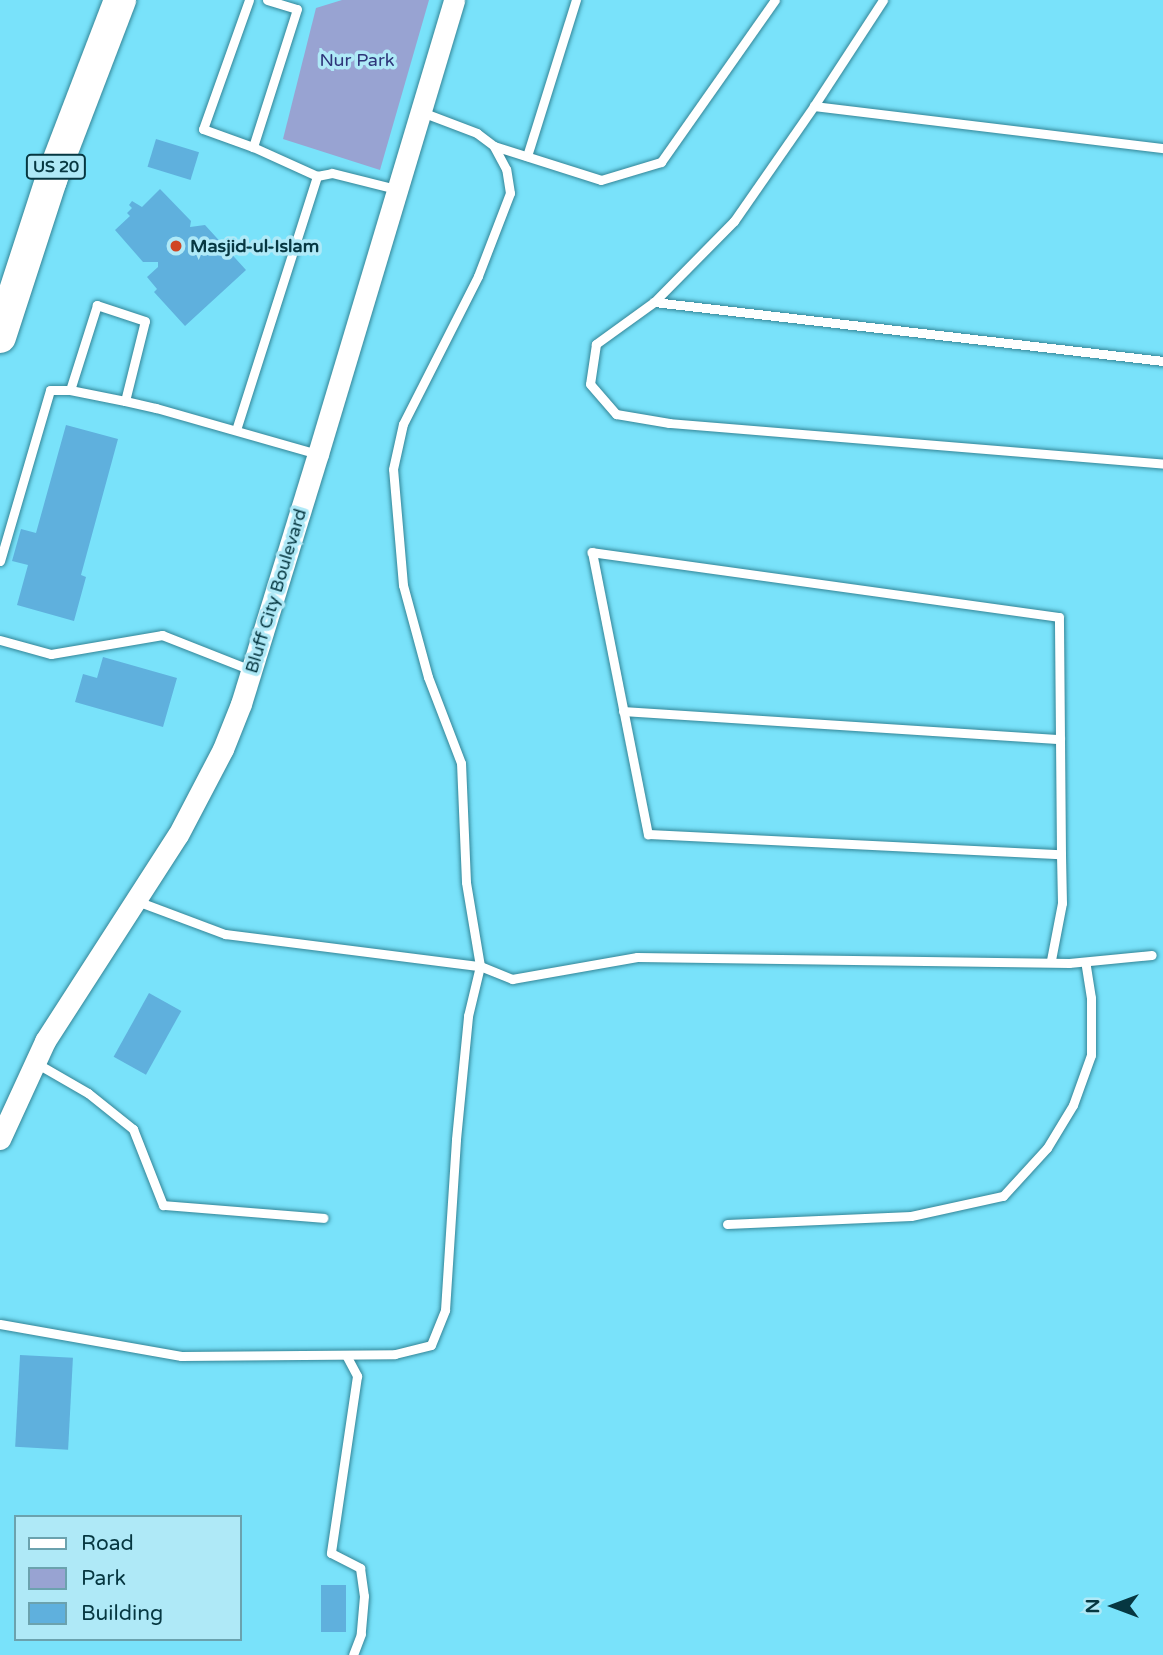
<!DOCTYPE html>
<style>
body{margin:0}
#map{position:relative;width:1163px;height:1655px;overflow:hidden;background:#79e2fa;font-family:"Varela Round",sans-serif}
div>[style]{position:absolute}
.green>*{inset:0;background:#98a3d2}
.building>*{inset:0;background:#5fb0dd;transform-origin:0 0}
.roads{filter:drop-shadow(0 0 2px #338597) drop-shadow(0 0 2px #338597)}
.service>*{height:9px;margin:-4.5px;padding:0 4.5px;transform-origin:4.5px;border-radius:4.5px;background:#fff}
.tertiary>*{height:21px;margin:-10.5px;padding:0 10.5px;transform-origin:10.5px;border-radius:10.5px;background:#fff}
.motorway>*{height:32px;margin:-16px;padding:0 16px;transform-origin:16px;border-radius:16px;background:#fff}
.dots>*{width:19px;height:19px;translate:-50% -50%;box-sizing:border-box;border:4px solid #afe9f7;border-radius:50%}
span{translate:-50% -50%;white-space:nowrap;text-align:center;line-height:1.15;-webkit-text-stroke:7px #afe9f7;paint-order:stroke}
.shield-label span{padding:2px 5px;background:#afe9f7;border:2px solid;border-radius:5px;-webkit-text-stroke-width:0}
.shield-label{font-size:16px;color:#063741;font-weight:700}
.park-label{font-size:18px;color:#2e3579}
.poi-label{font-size:18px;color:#063741;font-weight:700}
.left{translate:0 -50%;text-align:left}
.street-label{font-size:18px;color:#063741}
.legend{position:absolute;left:14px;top:1515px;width:228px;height:126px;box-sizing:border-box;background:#afe9f7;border:2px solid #6ba2ae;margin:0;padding:9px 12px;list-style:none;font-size:21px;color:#063741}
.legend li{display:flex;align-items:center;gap:14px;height:35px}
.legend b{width:35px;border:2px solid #6ba2ae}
.north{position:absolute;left:1079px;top:1571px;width:70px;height:70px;-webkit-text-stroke:5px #afe9f7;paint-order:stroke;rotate:270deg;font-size:19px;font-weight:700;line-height:28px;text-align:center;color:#063741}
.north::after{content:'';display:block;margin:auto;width:24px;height:32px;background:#063741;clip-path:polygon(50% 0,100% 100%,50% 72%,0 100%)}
</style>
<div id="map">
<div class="green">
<i style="clip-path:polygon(342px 0,429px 0,380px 170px,283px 139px,316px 8px)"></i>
</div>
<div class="building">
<i style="left:156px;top:139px;width:45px;height:29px;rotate:17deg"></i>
<i style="clip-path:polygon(160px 189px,191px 221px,190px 227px,205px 225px,246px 270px,185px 326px,154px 292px,157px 289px,147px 277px,158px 267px,158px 262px,143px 262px,115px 230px,130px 216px,127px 213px,132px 208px,129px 205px,132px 201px,142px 207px)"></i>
<i style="clip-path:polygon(66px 425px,118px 439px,81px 575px,86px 577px,74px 621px,17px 605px,28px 565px,12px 561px,21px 529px,36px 533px)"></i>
<i style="clip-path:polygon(103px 657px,177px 678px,163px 727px,75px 702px,83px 674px,97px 678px)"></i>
<i style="left:149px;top:993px;width:37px;height:73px;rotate:29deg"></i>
<i style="left:20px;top:1355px;width:53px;height:92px;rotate:3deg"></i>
<i style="left:321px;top:1585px;width:25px;height:47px"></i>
</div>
<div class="roads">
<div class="service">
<i style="left:249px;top:0;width:137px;rotate:109.6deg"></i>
<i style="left:203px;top:129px;width:53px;rotate:19.8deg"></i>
<i style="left:267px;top:0;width:31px;rotate:17deg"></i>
<i style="left:297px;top:9px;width:145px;rotate:107.7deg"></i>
<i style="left:253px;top:147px;width:70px;rotate:24.4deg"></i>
<i style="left:883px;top:0;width:126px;rotate:123.1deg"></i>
<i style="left:814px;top:106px;width:352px;rotate:6.9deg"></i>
<i style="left:814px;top:106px;width:140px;rotate:124.8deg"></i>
<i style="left:734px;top:221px;width:114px;rotate:134.6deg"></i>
<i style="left:654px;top:302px;width:72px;rotate:144.1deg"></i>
<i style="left:596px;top:344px;width:40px;rotate:98.5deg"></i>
<i style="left:590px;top:384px;width:40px;rotate:49deg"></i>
<i style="left:616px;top:414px;width:54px;rotate:9.6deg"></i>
<i style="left:669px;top:423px;width:496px;rotate:4.7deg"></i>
<i style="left:494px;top:146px;width:112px;rotate:17.6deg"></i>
<i style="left:601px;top:180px;width:63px;rotate:-16.7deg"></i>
<i style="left:661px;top:162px;width:198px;rotate:-54.9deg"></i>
<i style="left:527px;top:156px;width:164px;rotate:-72.6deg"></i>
<i style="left:654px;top:302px;width:512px;rotate:6.61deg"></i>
<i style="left:125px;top:401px;width:82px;rotate:-76deg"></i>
<i style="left:145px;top:321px;width:51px;rotate:-161.6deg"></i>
<i style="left:97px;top:305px;width:89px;rotate:107.6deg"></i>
<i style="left:70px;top:390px;width:56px;rotate:11.3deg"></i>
<i style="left:125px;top:401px;width:32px;rotate:13deg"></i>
<i style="left:156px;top:408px;width:168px;rotate:15.9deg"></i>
<i style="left:236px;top:430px;width:267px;rotate:-72.3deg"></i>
<i style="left:317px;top:176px;width:15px;rotate:-11deg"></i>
<i style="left:332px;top:173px;width:66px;rotate:14deg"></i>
<i style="left:0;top:561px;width:178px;rotate:-73.7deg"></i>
<i style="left:50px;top:390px;width:20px"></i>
<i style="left:0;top:640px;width:53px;rotate:15.4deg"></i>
<i style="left:51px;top:654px;width:113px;rotate:-9.7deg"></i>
<i style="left:162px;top:635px;width:96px;rotate:21.5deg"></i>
<i style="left:623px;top:711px;width:438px;rotate:3.7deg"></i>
<i style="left:137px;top:901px;width:94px;rotate:20.6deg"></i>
<i style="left:225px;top:934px;width:257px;rotate:7.2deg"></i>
<i style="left:480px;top:966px;width:35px;rotate:22deg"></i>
<i style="left:512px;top:979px;width:127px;rotate:-10deg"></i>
<i style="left:637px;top:957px;width:432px;rotate:0.8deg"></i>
<i style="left:1069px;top:963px;width:83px;rotate:-5.5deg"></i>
<i style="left:1051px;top:960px;width:58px;rotate:-79.1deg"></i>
<i style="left:1062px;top:903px;width:49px;rotate:-91.2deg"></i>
<i style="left:1061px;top:854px;width:115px;rotate:-90.5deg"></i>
<i style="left:1060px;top:739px;width:122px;rotate:-90.5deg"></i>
<i style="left:1059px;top:617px;width:472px;rotate:-172.1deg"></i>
<i style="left:592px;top:552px;width:288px;rotate:78.8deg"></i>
<i style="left:648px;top:834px;width:413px;rotate:2.8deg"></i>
<i style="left:36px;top:1063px;width:60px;rotate:30deg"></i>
<i style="left:88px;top:1093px;width:58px;rotate:38.7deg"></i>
<i style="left:133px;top:1129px;width:82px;rotate:68.5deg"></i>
<i style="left:163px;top:1205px;width:161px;rotate:4.6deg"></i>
<i style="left:727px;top:1224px;width:184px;rotate:-2.5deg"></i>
<i style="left:911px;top:1216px;width:94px;rotate:-12.3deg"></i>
<i style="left:1003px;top:1196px;width:65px;rotate:-47.5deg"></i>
<i style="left:1047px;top:1148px;width:50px;rotate:-58.8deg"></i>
<i style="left:1073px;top:1105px;width:53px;rotate:-70.2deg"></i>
<i style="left:1091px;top:1055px;width:57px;rotate:-90deg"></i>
<i style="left:1091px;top:998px;width:36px;rotate:-99deg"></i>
<i style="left:0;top:1324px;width:184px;rotate:10deg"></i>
<i style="left:181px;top:1356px;width:214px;rotate:-0.5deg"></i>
<i style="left:395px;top:1354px;width:37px;rotate:-14deg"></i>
<i style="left:431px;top:1345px;width:38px;rotate:-68deg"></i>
<i style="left:445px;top:1310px;width:171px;rotate:-86.3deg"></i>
<i style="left:456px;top:1139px;width:124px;rotate:-84.4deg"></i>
<i style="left:468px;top:1016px;width:51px;rotate:-76.5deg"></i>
<i style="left:480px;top:966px;width:85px;rotate:-99.5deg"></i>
<i style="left:466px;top:882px;width:119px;rotate:-92.4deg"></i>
<i style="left:461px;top:763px;width:92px;rotate:-111deg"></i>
<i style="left:428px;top:677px;width:95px;rotate:-105.2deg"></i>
<i style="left:403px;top:585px;width:116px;rotate:-94.9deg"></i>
<i style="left:393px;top:469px;width:46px;rotate:-77.5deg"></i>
<i style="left:403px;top:424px;width:166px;rotate:-63.1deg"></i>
<i style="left:478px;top:276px;width:89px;rotate:-68.9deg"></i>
<i style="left:510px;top:193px;width:24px;rotate:-99deg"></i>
<i style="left:506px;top:169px;width:26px;rotate:-118deg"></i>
<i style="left:494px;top:146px;width:21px;rotate:-143deg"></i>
<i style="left:477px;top:133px;width:62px;rotate:-159.2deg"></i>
<i style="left:346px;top:1355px;width:24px;rotate:62deg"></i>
<i style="left:357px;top:1376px;width:179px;rotate:98.4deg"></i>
<i style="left:331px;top:1553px;width:33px;rotate:27deg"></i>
<i style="left:360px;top:1568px;width:28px;rotate:82deg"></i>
<i style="left:364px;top:1596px;width:38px;rotate:95deg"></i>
<i style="left:361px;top:1634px;width:22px;rotate:111deg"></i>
</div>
<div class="tertiary">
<i style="left:0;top:1139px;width:108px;rotate:-65.3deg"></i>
<i style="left:45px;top:1041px;width:245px;rotate:-57.2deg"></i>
<i style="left:178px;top:835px;width:97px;rotate:-62.4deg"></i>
<i style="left:223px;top:749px;width:48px;rotate:-68.2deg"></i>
<i style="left:241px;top:704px;width:262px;rotate:-72.9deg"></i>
<i style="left:318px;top:454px;width:474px;rotate:-73.3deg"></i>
</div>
<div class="motorway">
<i style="left:0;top:337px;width:165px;rotate:-72deg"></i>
<i style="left:51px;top:180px;width:193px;rotate:-69deg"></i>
</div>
</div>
<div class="dots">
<i style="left:176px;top:246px;background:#d04624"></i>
</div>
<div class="shield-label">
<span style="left:56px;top:167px">US 20</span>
</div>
<div class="park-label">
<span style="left:357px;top:60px">Nur Park</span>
</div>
<div class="poi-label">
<span class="left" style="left:190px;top:246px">Masjid-ul-Islam</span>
</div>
<div class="street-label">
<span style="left:276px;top:591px;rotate:-73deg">Bluff City Boulevard</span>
</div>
<ul class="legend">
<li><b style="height:9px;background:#fff"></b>Road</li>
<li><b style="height:19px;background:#98a3d2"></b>Park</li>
<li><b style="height:19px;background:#5fb0dd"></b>Building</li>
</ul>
<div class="north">N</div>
</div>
